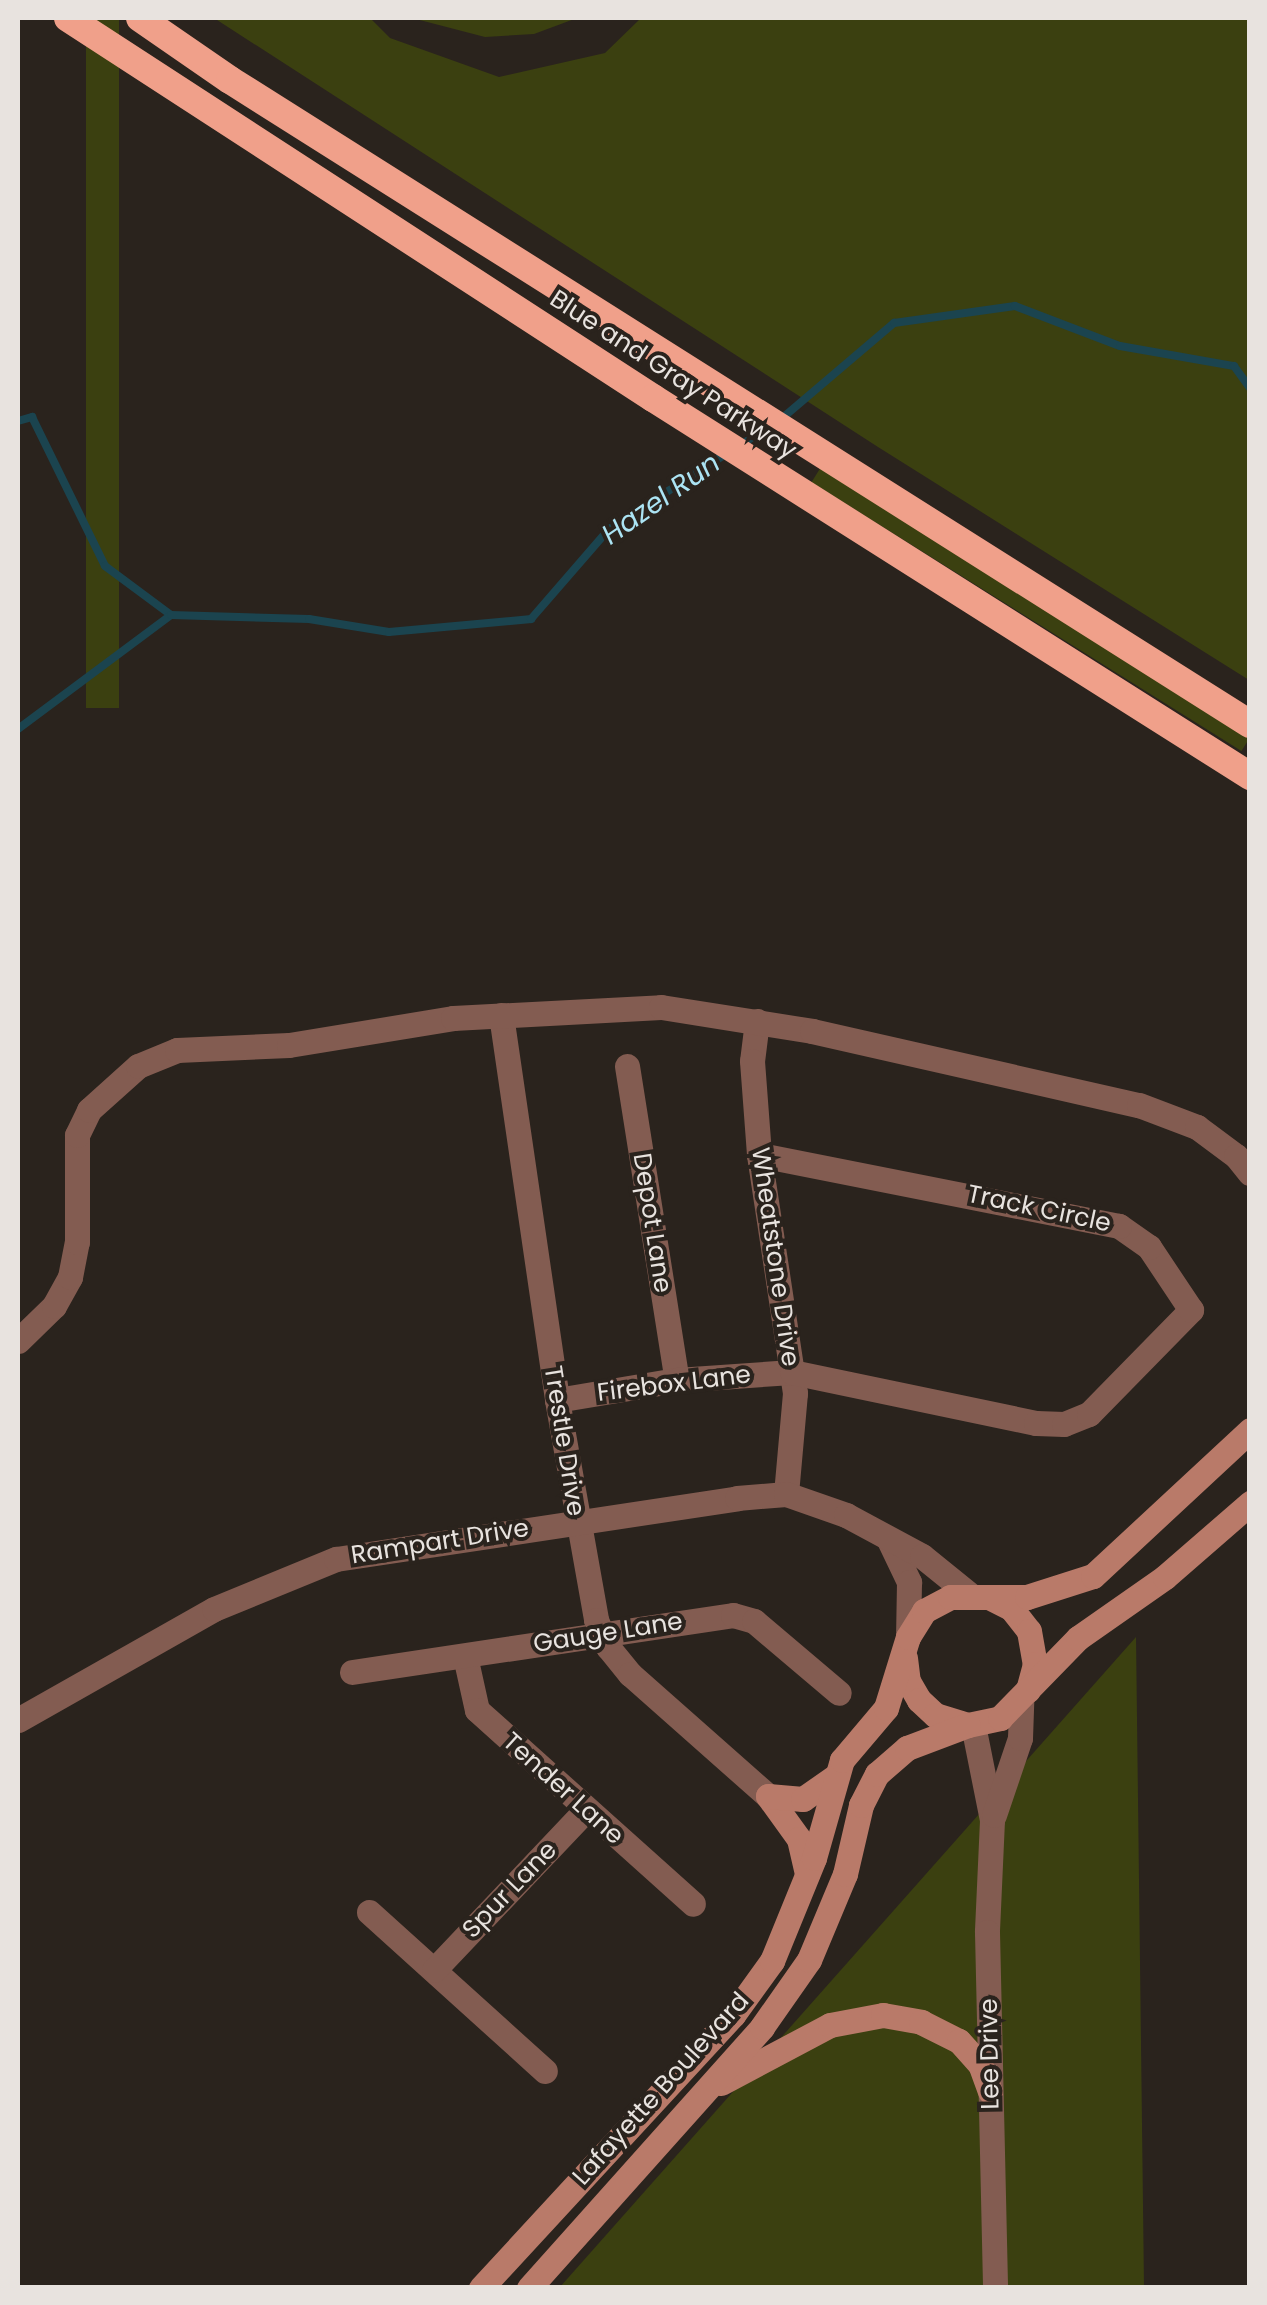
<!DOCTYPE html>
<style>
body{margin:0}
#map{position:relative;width:1267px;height:2305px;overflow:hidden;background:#2a231d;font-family:Poppins,sans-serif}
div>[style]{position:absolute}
.green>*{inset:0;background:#3b4010;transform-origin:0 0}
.stream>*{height:8px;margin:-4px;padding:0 4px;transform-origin:4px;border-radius:4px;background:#1b444f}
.minor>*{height:25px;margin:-12.5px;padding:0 12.5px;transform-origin:12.5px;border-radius:12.5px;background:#835c51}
.secondary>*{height:25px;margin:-12.5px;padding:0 12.5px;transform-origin:12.5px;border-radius:12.5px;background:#b97a69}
.trunk>*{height:28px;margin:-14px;padding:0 14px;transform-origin:14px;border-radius:14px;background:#f0a08a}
span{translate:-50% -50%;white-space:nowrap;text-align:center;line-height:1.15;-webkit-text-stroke:8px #2a231d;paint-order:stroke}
.street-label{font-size:25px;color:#e8e3df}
.water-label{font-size:28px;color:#ace4f4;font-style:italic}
.frame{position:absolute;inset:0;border:20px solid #e8e3df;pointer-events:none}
</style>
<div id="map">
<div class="green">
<i style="left:86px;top:18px;width:33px;height:690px"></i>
<i style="clip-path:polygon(214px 18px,370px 18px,390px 38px,499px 77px,605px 53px,641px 18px,1249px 18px,1249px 680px,878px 447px)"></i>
<i style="clip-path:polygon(412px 18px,577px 18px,534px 34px,485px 37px)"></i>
<i style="left:821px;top:467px;width:507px;height:18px;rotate:32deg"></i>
<i style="clip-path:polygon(1136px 1637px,1144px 2287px,560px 2287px)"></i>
</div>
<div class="stream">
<i style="left:780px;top:420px;width:150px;rotate:-40.4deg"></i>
<i style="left:894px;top:323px;width:122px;rotate:-8deg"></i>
<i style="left:1015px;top:306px;width:112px;rotate:20.9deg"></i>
<i style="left:1120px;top:346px;width:116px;rotate:10deg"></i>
<i style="left:1234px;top:366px;width:27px;rotate:54deg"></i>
<i style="left:18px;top:421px;width:15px;rotate:-16deg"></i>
<i style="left:32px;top:417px;width:166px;rotate:63.9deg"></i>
<i style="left:105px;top:566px;width:82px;rotate:36.6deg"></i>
<i style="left:738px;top:447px;width:36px;rotate:-34deg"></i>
<i style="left:18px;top:729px;width:191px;rotate:-36.7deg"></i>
<i style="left:171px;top:615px;width:138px;rotate:1.7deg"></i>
<i style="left:309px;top:619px;width:81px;rotate:9.2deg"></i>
<i style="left:389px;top:632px;width:143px;rotate:-5.2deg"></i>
<i style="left:531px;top:619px;width:119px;rotate:-49.1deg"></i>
<i style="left:609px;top:529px;width:139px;rotate:-32.7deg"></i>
</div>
<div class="minor">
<i style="left:501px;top:1015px;width:389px;rotate:81.7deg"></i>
<i style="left:557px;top:1400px;width:223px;rotate:79.9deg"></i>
<i style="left:596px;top:1620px;width:30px;rotate:66deg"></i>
<i style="left:608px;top:1647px;width:35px;rotate:51deg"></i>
<i style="left:630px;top:1674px;width:184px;rotate:41.5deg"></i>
<i style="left:757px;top:1021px;width:40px;rotate:97.1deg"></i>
<i style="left:752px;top:1061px;width:94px;rotate:85.7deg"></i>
<i style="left:759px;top:1155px;width:241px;rotate:81.4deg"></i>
<i style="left:795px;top:1393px;width:101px;rotate:95.1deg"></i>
<i style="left:627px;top:1066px;width:318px;rotate:81deg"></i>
<i style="left:18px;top:1341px;width:50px;rotate:-44.2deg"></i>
<i style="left:54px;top:1306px;width:33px;rotate:-61deg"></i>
<i style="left:70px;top:1277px;width:36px;rotate:-79deg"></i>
<i style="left:77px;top:1242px;width:107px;rotate:-90deg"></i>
<i style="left:77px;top:1135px;width:28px;rotate:-64deg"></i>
<i style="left:89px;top:1110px;width:66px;rotate:-41.9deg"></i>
<i style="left:138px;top:1066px;width:42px;rotate:-22.3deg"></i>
<i style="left:177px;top:1050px;width:112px;rotate:-2.6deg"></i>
<i style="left:289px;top:1045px;width:166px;rotate:-9.3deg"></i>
<i style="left:453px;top:1018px;width:208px;rotate:-3deg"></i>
<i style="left:661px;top:1007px;width:153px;rotate:9deg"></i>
<i style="left:812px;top:1031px;width:335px;rotate:12.8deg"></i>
<i style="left:1139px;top:1105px;width:62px;rotate:20.8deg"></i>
<i style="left:1197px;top:1127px;width:49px;rotate:36.6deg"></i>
<i style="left:1236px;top:1156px;width:22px;rotate:51deg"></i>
<i style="left:557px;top:1400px;width:122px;rotate:-9.5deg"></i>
<i style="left:677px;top:1380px;width:115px;rotate:-4deg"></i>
<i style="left:792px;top:1372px;width:249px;rotate:11.8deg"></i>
<i style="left:1036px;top:1423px;width:28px;rotate:2deg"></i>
<i style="left:1064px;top:1424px;width:27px;rotate:-22deg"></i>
<i style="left:1089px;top:1414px;width:146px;rotate:-45.6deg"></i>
<i style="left:1191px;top:1310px;width:76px;rotate:-123.7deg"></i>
<i style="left:1149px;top:1247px;width:37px;rotate:-145deg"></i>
<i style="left:1119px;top:1226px;width:367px;rotate:-168.8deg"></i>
<i style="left:889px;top:1540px;width:47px;rotate:64.5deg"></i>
<i style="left:909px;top:1582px;width:55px;rotate:91deg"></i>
<i style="left:465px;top:1656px;width:55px;rotate:77.5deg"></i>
<i style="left:477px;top:1710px;width:290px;rotate:41.9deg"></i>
<i style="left:352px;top:1672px;width:385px;rotate:-8.5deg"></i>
<i style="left:733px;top:1615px;width:22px;rotate:16deg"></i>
<i style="left:754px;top:1621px;width:111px;rotate:40.3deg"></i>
<i style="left:18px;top:1720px;width:225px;rotate:-29.5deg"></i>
<i style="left:214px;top:1609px;width:132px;rotate:-22.3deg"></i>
<i style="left:336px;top:1559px;width:406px;rotate:-8.6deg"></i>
<i style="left:737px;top:1498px;width:49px;rotate:-4.7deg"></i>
<i style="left:786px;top:1494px;width:64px;rotate:19.3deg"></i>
<i style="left:846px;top:1515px;width:86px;rotate:28.3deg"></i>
<i style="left:922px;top:1556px;width:60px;rotate:39deg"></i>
<i style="left:973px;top:1725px;width:97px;rotate:78.7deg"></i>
<i style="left:992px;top:1820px;width:112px;rotate:92.6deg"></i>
<i style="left:987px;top:1932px;width:356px;rotate:88.7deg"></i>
<i style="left:994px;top:1815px;width:81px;rotate:-71.3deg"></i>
<i style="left:1020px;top:1738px;width:38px;rotate:-88deg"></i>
<i style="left:369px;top:1912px;width:237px;rotate:42.1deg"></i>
<i style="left:434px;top:1970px;width:222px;rotate:-46.5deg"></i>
</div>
<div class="secondary">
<i style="left:989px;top:1597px;width:25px;rotate:27deg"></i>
<i style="left:1011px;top:1608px;width:29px;rotate:52deg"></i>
<i style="left:1029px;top:1631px;width:34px;rotate:80deg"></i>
<i style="left:1035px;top:1664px;width:27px;rotate:105deg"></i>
<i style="left:905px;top:1658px;width:23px;rotate:83deg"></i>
<i style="left:908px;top:1681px;width:22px;rotate:60deg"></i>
<i style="left:919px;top:1700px;width:22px;rotate:43deg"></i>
<i style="left:935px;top:1715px;width:34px;rotate:17deg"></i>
<i style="left:968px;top:1725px;width:33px;rotate:-12deg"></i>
<i style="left:1000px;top:1718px;width:112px;rotate:-45.7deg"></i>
<i style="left:1078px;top:1638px;width:106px;rotate:-35deg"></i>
<i style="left:1165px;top:1577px;width:113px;rotate:-41deg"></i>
<i style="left:768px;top:1796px;width:53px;rotate:54.2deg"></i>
<i style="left:799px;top:1839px;width:36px;rotate:77deg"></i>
<i style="left:768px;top:1796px;width:35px;rotate:5deg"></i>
<i style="left:803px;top:1799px;width:38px;rotate:-35deg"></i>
<i style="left:721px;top:2083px;width:123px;rotate:-28deg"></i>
<i style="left:830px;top:2025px;width:54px;rotate:-10.7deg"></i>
<i style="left:883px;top:2015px;width:39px;rotate:10deg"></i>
<i style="left:921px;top:2022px;width:42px;rotate:26.6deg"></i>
<i style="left:959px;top:2041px;width:31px;rotate:48deg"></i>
<i style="left:980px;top:2064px;width:29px;rotate:70deg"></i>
<i style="left:481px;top:2288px;width:372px;rotate:-47.3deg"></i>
<i style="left:733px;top:2015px;width:67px;rotate:-54.2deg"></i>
<i style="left:772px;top:1961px;width:111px;rotate:-67.8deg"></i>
<i style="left:814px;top:1858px;width:102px;rotate:-74.1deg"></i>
<i style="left:842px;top:1760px;width:68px;rotate:-49.8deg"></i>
<i style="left:886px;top:1708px;width:74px;rotate:-72.8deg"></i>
<i style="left:908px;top:1637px;width:31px;rotate:-58deg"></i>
<i style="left:924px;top:1611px;width:30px;rotate:-28deg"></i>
<i style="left:950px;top:1597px;width:77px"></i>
<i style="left:1027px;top:1597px;width:69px;rotate:-17.7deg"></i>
<i style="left:1093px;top:1576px;width:214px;rotate:-42.9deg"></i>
<i style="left:529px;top:2288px;width:350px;rotate:-48.2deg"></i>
<i style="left:762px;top:2027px;width:82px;rotate:-55deg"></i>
<i style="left:809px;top:1960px;width:93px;rotate:-67.3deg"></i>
<i style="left:845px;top:1874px;width:71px;rotate:-76.9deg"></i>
<i style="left:861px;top:1805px;width:35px;rotate:-63deg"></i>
<i style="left:877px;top:1774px;width:40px;rotate:-41deg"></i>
<i style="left:907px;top:1748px;width:65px;rotate:-20.7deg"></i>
</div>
<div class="trunk">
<i style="left:68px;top:18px;width:698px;rotate:33.01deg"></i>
<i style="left:653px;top:398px;width:707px;rotate:32.34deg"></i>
<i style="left:140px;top:18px;width:109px;rotate:34.6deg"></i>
<i style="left:230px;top:80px;width:1206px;rotate:32.27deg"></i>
</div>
<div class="street-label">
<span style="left:673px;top:375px;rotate:33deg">Blue and Gray Parkway</span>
<span style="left:1039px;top:1209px;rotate:12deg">Track Circle</span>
<span style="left:652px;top:1223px;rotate:81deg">Depot Lane</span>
<span style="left:775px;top:1257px;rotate:82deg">Wheatstone Drive</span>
<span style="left:674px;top:1384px;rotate:-7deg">Firebox Lane</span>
<span style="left:564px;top:1441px;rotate:81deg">Trestle Drive</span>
<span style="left:440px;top:1542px;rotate:-9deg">Rampart Drive</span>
<span style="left:608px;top:1633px;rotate:-9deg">Gauge Lane</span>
<span style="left:563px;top:1789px;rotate:42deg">Tender Lane</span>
<span style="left:510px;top:1890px;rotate:-46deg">Spur Lane</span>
<span style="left:990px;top:2054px;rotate:-91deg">Lee Drive</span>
<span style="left:661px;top:2089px;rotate:-48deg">Lafayette Boulevard</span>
</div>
<div class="water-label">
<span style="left:661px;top:499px;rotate:-35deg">Hazel Run</span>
</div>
<div class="frame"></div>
</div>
